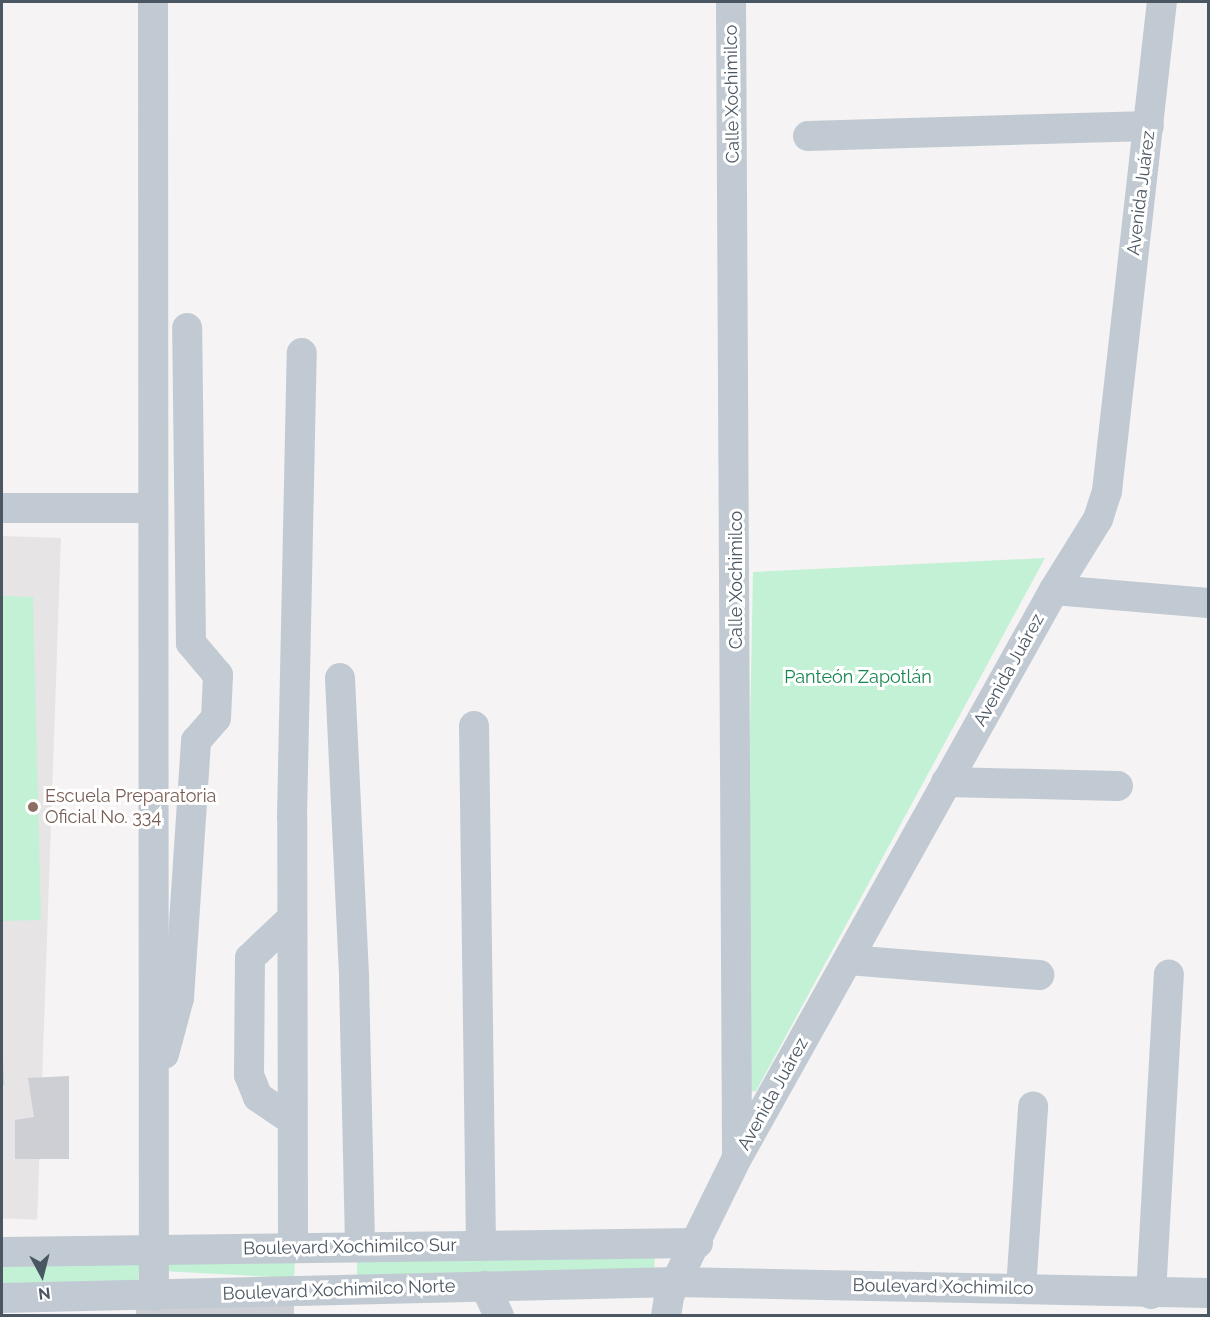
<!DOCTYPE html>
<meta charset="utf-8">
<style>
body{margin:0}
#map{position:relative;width:1210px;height:1317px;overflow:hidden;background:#f5f3f3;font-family:Raleway,sans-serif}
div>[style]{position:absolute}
.education>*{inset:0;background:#e6e4e5;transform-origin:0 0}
.green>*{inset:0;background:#c3f1d5;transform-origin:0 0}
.building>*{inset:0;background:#cdcfd5}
.minor>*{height:30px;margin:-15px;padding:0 15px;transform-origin:15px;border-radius:15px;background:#c1cad2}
.dots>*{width:16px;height:16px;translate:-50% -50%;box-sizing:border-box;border:3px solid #fff;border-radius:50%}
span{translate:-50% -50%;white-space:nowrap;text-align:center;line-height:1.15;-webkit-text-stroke:6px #fff;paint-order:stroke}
.street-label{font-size:18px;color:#4a5661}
.park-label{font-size:18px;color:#17864f}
.education-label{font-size:18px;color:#785e54}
.left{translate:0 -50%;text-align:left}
.frame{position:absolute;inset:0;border:3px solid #4a5661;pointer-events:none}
.north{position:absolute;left:12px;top:1245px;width:60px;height:60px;-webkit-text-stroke:4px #fff;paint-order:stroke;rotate:173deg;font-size:16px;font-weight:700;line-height:24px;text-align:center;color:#4a5661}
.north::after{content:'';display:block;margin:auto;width:21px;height:27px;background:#4a5661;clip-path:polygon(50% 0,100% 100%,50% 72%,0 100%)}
</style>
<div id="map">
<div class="education">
<i style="left:2px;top:536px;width:59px;height:682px;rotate:2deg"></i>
</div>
<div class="green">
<i style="clip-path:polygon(1045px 558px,756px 1091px,743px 1092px,753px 572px)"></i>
<i style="clip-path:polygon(2px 596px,33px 597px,41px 920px,2px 921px)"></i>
<i style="clip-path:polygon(655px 1254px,654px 1271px,357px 1278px,357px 1257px)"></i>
<i style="clip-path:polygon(2px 1260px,140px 1261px,138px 1281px,2px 1284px)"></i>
<i style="left:295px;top:1260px;width:18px;height:132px;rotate:93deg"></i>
</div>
<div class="building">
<i style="clip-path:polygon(2px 1059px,3px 1059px,4px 1085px,2px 1085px)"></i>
<i style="clip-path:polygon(69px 1076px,69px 1159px,15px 1159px,15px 1120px,34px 1117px,28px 1078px)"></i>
<i style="clip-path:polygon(294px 1304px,294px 1316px,136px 1316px,136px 1307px)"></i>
</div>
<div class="minor">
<i style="left:153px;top:2px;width:1294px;rotate:89.96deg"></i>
<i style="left:731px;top:2px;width:1154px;rotate:89.7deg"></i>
<i style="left:808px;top:136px;width:341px;rotate:-1.7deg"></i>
<i style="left:2px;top:508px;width:150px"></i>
<i style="left:1054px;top:590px;width:155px;rotate:4.8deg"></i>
<i style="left:340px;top:678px;width:301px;rotate:87.3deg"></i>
<i style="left:354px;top:979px;width:268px;rotate:88.7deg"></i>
<i style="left:474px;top:726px;width:520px;rotate:89.23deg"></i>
<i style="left:946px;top:782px;width:172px;rotate:1.3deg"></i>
<i style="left:292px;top:918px;width:58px;rotate:136.4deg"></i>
<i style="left:250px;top:958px;width:117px;rotate:90.5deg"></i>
<i style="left:249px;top:1075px;width:24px;rotate:68deg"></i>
<i style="left:258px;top:1097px;width:41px;rotate:34.1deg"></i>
<i style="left:848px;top:960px;width:192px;rotate:4.5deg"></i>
<i style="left:164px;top:1054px;width:58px;rotate:-75deg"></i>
<i style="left:179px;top:998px;width:258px;rotate:-86.2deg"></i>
<i style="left:196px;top:741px;width:30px;rotate:-49deg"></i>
<i style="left:216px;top:718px;width:43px;rotate:-87.3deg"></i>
<i style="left:218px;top:675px;width:42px;rotate:-130.2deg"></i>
<i style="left:191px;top:643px;width:315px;rotate:-90.7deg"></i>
<i style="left:293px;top:1248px;width:431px;rotate:-90.1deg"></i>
<i style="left:292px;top:817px;width:464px;rotate:-88.8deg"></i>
<i style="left:2px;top:1252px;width:696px;rotate:-0.74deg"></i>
<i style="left:485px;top:1286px;width:33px;rotate:65deg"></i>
<i style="left:1021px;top:1289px;width:183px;rotate:-86.2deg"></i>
<i style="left:1151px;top:1294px;width:320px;rotate:-86.8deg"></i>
<i style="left:2px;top:1298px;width:674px;rotate:-1.36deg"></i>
<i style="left:676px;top:1282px;width:532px;rotate:1.18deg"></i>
<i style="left:666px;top:1316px;width:20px;rotate:-81deg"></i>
<i style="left:669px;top:1296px;width:154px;rotate:-63.8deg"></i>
<i style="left:737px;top:1158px;width:650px;rotate:-60.83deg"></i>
<i style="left:1054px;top:590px;width:84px;rotate:-58.2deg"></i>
<i style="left:1098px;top:519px;width:29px;rotate:-72deg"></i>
<i style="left:1107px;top:491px;width:492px;rotate:-83.6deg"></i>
</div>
<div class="dots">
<i style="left:33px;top:807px;background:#8d6e63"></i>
</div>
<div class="street-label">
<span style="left:732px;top:94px;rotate:-91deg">Calle Xochimilco</span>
<span style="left:1141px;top:193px;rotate:-83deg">Avenida Juárez</span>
<span style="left:736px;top:580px;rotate:-90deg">Calle Xochimilco</span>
<span style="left:1009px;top:670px;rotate:-61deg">Avenida Juárez</span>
<span style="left:773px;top:1094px;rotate:-61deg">Avenida Juárez</span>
<span style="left:350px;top:1247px;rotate:-1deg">Boulevard Xochimilco Sur</span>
<span style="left:943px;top:1287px;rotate:1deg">Boulevard Xochimilco</span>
<span style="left:339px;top:1290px;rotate:-2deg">Boulevard Xochimilco Norte</span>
</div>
<div class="park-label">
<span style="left:858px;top:677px">Panteón Zapotlán</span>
</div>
<div class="education-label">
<span class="left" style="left:45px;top:807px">Escuela Preparatoria<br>Oficial No. 334</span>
</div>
<div class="frame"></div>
<div class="north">N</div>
</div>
